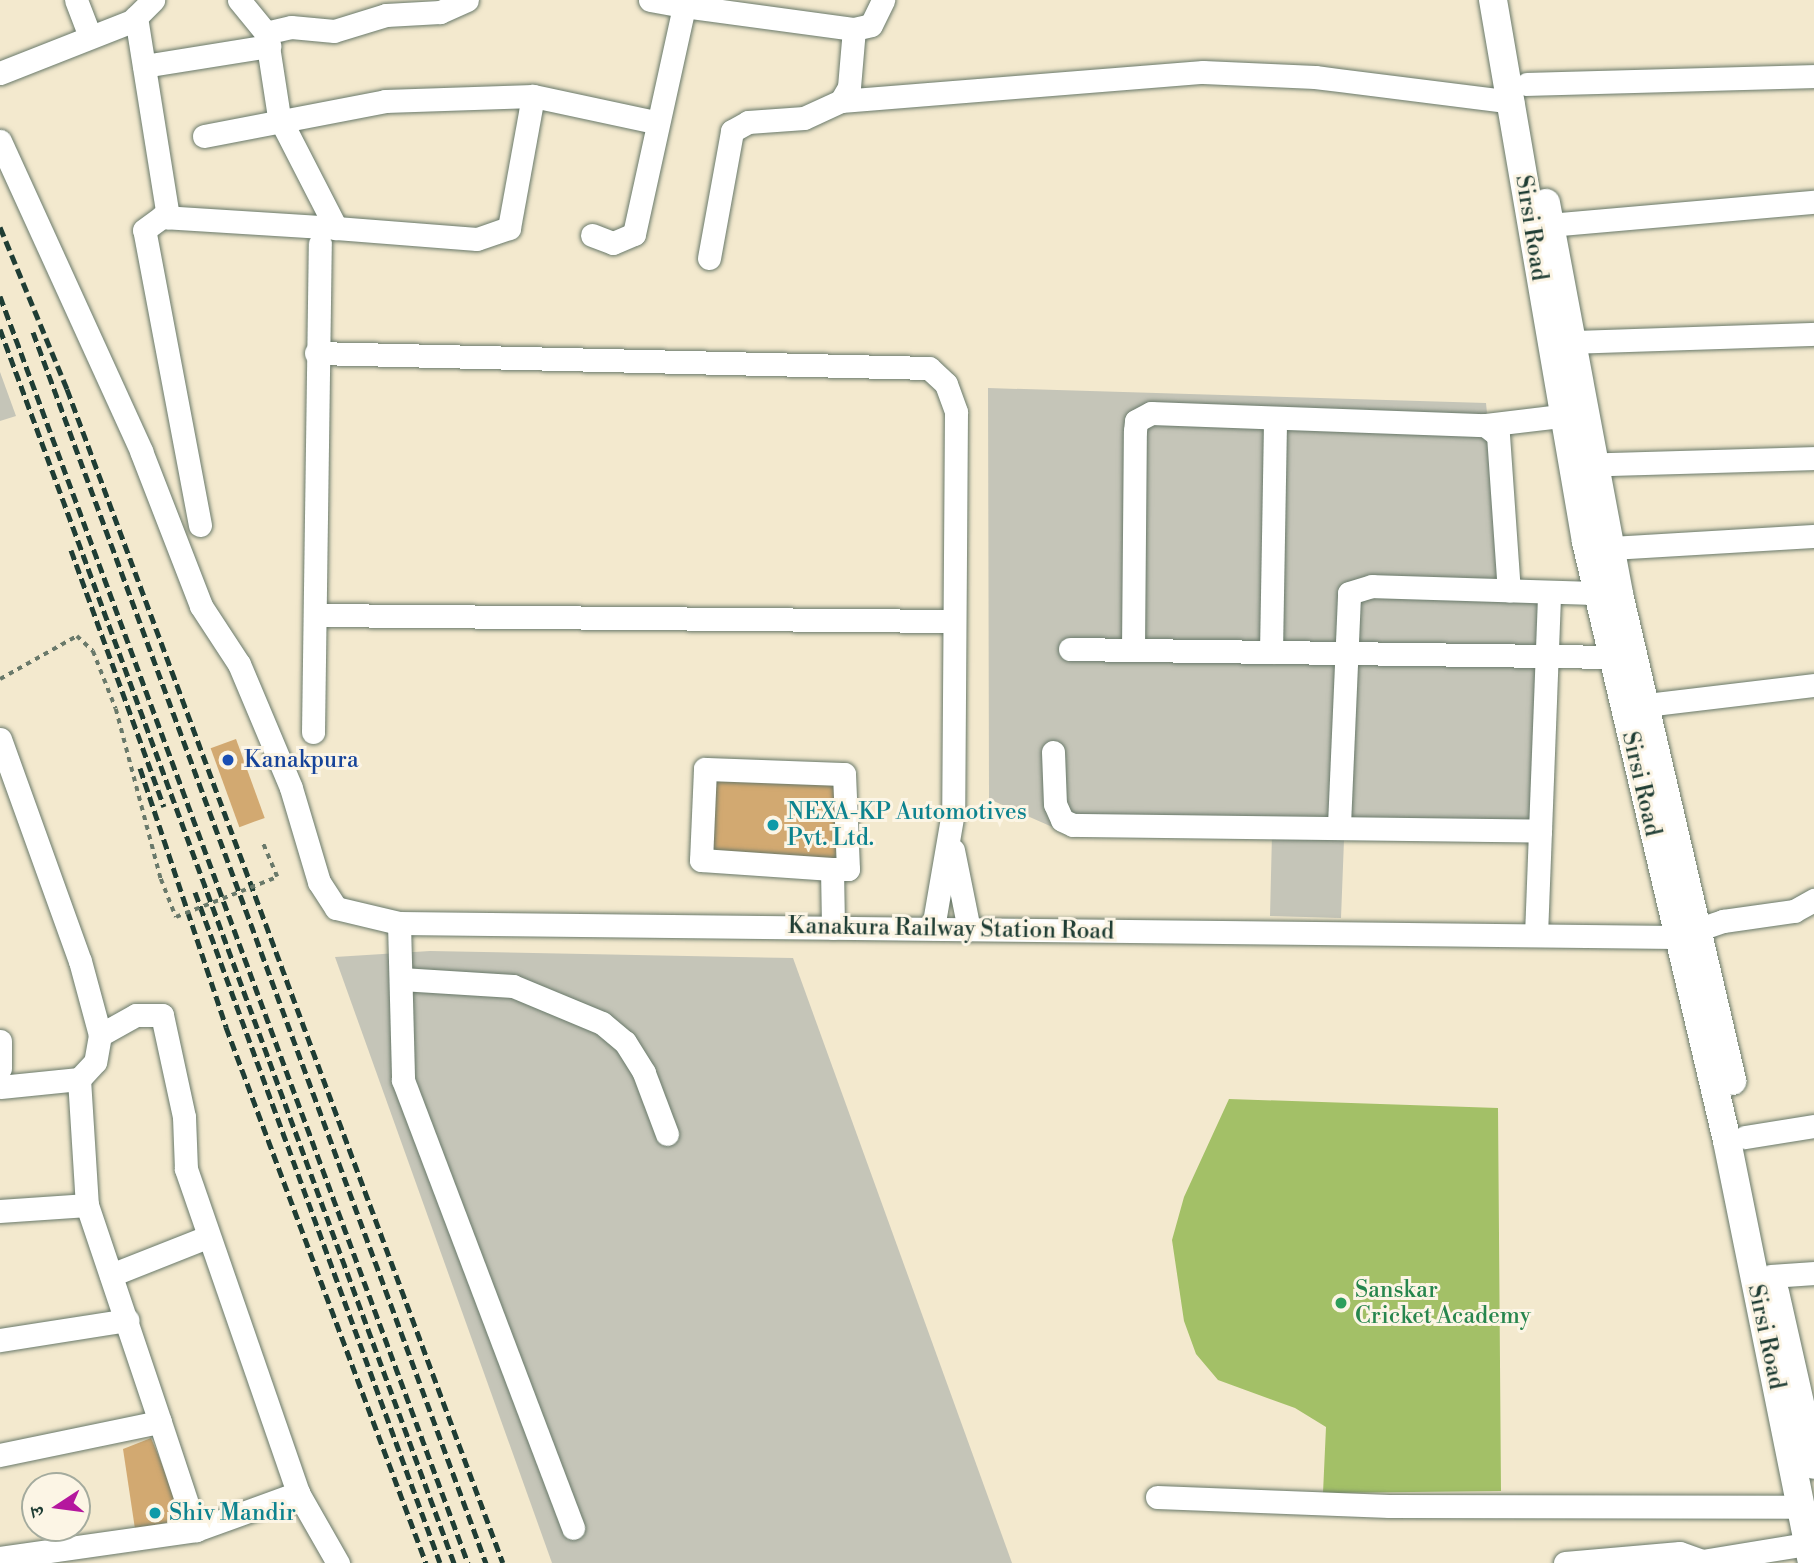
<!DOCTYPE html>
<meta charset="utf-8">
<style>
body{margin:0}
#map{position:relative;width:1814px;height:1563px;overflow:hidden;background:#f3e9ce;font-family:"Libre Bodoni","Noto Serif Devanagari",serif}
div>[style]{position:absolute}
.industrial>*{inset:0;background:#c5c5b8}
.green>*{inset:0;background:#a3c067}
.building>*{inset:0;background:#d2a971;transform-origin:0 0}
.path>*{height:3.5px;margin-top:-1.75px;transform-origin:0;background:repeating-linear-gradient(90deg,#69796a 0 5px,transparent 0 10px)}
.roads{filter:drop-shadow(0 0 2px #69796a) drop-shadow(0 0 2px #69796a)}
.minor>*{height:23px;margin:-11.5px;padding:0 11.5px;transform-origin:11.5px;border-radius:11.5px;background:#fff}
.major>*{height:28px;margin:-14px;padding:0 14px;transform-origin:14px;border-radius:14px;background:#fff}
.rail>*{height:5px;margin-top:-2.5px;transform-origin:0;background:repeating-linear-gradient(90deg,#1f3d34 0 10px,transparent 0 15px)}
.path-bridge>*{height:3.5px;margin-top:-1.75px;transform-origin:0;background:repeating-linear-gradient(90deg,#69796a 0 5px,transparent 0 10px)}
.dots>*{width:19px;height:19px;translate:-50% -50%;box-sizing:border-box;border:4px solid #fcf5e5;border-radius:50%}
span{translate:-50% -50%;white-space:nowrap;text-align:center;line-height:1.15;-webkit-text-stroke:6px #fcf5e5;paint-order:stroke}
.street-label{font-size:23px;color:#1f3d34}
.transit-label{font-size:23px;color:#164399}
.left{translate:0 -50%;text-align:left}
.culture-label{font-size:23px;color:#0d838f}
.leisure-label{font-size:23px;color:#27864d}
.north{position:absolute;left:21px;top:1472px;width:70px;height:70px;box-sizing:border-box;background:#fcf5e5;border:2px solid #a4ab9e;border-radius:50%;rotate:257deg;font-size:19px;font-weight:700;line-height:28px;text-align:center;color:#1f3d34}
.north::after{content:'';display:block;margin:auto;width:24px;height:32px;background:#b5179e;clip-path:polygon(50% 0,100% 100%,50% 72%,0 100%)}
</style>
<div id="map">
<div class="industrial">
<i style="clip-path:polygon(0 372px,16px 416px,0 421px)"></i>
<i style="clip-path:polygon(988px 388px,1486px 403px,1503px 579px,1552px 582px,1541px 843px,1344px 840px,1341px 918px,1270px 916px,1272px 834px,1066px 833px,989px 799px)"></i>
<i style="clip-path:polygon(430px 951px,793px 958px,1012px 1563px,552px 1563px,335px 957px)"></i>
</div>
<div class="green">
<i style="clip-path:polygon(1229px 1099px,1498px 1108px,1501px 1491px,1323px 1493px,1326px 1427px,1295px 1408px,1218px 1380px,1196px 1354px,1184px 1321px,1172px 1240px,1184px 1197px)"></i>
</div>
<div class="building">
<i style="left:236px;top:739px;width:84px;height:27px;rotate:70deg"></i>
<i style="left:707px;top:771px;width:133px;height:84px;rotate:3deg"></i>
<i style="clip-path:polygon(151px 1438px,185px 1519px,135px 1529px,123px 1449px)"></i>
</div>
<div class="path">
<i style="left:0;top:679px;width:88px;rotate:-29.2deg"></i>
<i style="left:77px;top:636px;width:22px;rotate:43deg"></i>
<i style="left:93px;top:651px;width:62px;rotate:68.4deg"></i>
<i style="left:116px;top:709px;width:176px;rotate:75.2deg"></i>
</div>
<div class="roads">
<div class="minor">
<i style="left:76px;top:0;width:39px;rotate:69deg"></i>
<i style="left:239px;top:0;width:43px;rotate:50.7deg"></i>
<i style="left:467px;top:0;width:30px;rotate:156deg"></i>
<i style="left:440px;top:12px;width:54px;rotate:176.8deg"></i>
<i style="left:386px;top:15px;width:54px;rotate:162.9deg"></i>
<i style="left:334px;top:31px;width:43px;rotate:-174.7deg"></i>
<i style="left:291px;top:27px;width:26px;rotate:167deg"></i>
<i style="left:266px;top:33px;width:85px;rotate:81.2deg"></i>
<i style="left:279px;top:117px;width:125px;rotate:62.8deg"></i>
<i style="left:336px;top:228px;width:141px;rotate:4.5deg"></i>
<i style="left:477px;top:239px;width:34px;rotate:-19deg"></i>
<i style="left:509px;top:228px;width:134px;rotate:-79.7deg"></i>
<i style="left:533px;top:96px;width:125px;rotate:12deg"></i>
<i style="left:650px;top:0;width:35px;rotate:10deg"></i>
<i style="left:136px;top:17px;width:203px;rotate:80.9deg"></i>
<i style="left:144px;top:66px;width:127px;rotate:-9.1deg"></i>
<i style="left:0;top:73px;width:142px;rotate:-21.5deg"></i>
<i style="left:132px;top:21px;width:30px;rotate:-45deg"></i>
<i style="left:1527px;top:84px;width:287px;rotate:-1.6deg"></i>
<i style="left:841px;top:101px;width:363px;rotate:-4.6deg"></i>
<i style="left:1203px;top:72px;width:112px;rotate:2.6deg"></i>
<i style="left:1315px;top:77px;width:199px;rotate:7.2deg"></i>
<i style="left:204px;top:136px;width:184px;rotate:-10.9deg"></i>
<i style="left:385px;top:101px;width:148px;rotate:-1.9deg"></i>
<i style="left:0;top:141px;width:341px;rotate:65.5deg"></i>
<i style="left:141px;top:451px;width:166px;rotate:68.8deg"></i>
<i style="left:201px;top:606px;width:69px;rotate:56.8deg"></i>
<i style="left:239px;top:664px;width:134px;rotate:67.2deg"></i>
<i style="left:291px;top:788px;width:98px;rotate:73.4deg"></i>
<i style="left:319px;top:882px;width:31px;rotate:57deg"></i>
<i style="left:336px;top:908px;width:65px;rotate:13.4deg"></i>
<i style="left:399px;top:923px;width:1277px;rotate:0.63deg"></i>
<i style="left:1676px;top:937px;width:50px;rotate:-18.8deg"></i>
<i style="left:1723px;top:921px;width:72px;rotate:-8deg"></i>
<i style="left:1794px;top:911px;width:23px;rotate:-29deg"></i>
<i style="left:1549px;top:225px;width:266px;rotate:-5deg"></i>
<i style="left:592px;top:235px;width:22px;rotate:21deg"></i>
<i style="left:613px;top:243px;width:23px;rotate:-23deg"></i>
<i style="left:634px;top:234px;width:233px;rotate:-77.6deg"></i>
<i style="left:684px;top:6px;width:172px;rotate:7.7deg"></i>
<i style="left:854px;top:29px;width:17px;rotate:-13deg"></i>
<i style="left:871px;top:25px;width:28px;rotate:-64deg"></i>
<i style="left:709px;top:258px;width:129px;rotate:-79.7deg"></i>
<i style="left:732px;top:131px;width:18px;rotate:-29deg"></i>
<i style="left:748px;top:122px;width:56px;rotate:-4.1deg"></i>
<i style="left:804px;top:118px;width:41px;rotate:-24.7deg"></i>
<i style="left:841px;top:101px;width:16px;rotate:-60deg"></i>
<i style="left:849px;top:87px;width:58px;rotate:-85.1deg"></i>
<i style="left:1572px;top:342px;width:242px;rotate:-1.9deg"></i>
<i style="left:316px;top:353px;width:613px;rotate:1.4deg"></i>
<i style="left:929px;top:368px;width:23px;rotate:43deg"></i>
<i style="left:946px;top:384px;width:30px;rotate:70deg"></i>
<i style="left:956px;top:412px;width:400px;rotate:90.4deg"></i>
<i style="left:953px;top:812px;width:118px;rotate:99.8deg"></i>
<i style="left:1485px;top:425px;width:77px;rotate:-6.8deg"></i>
<i style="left:1579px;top:465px;width:235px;rotate:-1.7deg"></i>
<i style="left:200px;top:525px;width:300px;rotate:-100.7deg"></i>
<i style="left:144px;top:230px;width:22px;rotate:-36deg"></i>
<i style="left:162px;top:217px;width:174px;rotate:3.6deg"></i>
<i style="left:1610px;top:548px;width:204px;rotate:-3.4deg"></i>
<i style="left:315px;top:615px;width:638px;rotate:0.54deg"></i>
<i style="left:1070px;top:649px;width:543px;rotate:0.84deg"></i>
<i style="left:1133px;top:649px;width:218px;rotate:-89.5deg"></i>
<i style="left:1135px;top:431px;width:10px;rotate:-84deg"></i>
<i style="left:1136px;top:421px;width:17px;rotate:-28deg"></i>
<i style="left:1151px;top:413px;width:334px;rotate:2.1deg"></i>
<i style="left:1485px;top:425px;width:16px;rotate:38deg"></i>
<i style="left:1498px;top:435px;width:156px;rotate:86deg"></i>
<i style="left:1271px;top:652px;width:233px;rotate:-89deg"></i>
<i style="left:1646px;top:705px;width:169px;rotate:-6.8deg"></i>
<i style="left:313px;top:732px;width:488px;rotate:-89.2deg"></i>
<i style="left:0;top:739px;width:236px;rotate:70.2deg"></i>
<i style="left:80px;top:961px;width:77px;rotate:74.9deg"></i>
<i style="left:100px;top:1035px;width:27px;rotate:100deg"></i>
<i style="left:95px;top:1062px;width:23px;rotate:133deg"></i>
<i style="left:79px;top:1079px;width:79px;rotate:174.2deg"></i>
<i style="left:1053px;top:752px;width:52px;rotate:87.8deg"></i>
<i style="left:1055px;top:804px;width:17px;rotate:66deg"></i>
<i style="left:1062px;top:820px;width:12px;rotate:24deg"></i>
<i style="left:1073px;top:825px;width:467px;rotate:0.7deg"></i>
<i style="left:1540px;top:831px;width:104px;rotate:92.2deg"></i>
<i style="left:1339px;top:825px;width:232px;rotate:-87.5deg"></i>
<i style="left:1349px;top:593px;width:24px;rotate:-17deg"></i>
<i style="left:1372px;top:586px;width:227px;rotate:1.8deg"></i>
<i style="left:1540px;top:831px;width:239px;rotate:-87.8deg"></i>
<i style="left:953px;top:850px;width:81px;rotate:78.6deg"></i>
<i style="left:832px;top:869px;width:16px"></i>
<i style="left:848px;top:869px;width:95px;rotate:-92.4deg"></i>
<i style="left:844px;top:774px;width:139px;rotate:-177.9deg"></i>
<i style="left:705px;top:769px;width:91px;rotate:92.5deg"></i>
<i style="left:701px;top:860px;width:131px;rotate:3.9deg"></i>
<i style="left:832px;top:869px;width:59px;rotate:89deg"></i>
<i style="left:399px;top:923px;width:157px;rotate:88.5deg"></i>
<i style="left:403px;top:1080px;width:479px;rotate:69.2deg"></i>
<i style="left:401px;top:979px;width:112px;rotate:3.6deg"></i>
<i style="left:513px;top:986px;width:96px;rotate:22.6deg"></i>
<i style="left:602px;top:1023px;width:30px;rotate:40deg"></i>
<i style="left:625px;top:1042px;width:36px;rotate:58deg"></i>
<i style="left:644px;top:1073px;width:65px;rotate:69.3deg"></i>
<i style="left:100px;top:1035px;width:41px;rotate:-29.1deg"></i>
<i style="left:136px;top:1015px;width:26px"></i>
<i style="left:162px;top:1015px;width:104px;rotate:77.8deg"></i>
<i style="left:184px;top:1117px;width:52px;rotate:87.8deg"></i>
<i style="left:186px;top:1169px;width:343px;rotate:70.9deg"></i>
<i style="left:0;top:1041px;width:27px;rotate:90deg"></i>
<i style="left:79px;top:1079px;width:126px;rotate:86.4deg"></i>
<i style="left:1745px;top:1137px;width:70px;rotate:-9.1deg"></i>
<i style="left:0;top:1211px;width:87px;rotate:-3.9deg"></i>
<i style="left:87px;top:1205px;width:229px;rotate:71.4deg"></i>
<i style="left:111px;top:1275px;width:103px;rotate:-21.6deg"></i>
<i style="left:1771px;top:1276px;width:43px;rotate:-4deg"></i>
<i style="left:0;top:1340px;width:129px;rotate:-8.9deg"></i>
<i style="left:0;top:1455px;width:163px;rotate:-11.7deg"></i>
<i style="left:160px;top:1422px;width:114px;rotate:71.6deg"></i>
<i style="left:1157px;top:1497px;width:232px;rotate:2.2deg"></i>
<i style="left:1389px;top:1506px;width:412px;rotate:0.1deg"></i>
<i style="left:0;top:1558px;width:198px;rotate:-8.1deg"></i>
<i style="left:196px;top:1530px;width:109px;rotate:-19.9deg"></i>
<i style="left:298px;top:1493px;width:81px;rotate:60.3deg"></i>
<i style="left:1565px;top:1563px;width:115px;rotate:-5deg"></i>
<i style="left:1680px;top:1553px;width:23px;rotate:20deg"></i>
<i style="left:1702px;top:1561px;width:105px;rotate:-9.3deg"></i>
</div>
<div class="major">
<i style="left:1493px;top:0;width:550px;rotate:80.26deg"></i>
<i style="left:1586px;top:542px;width:615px;rotate:76.75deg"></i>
<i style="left:1727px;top:1141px;width:430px;rotate:78.6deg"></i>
<i style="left:1546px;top:203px;width:398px;rotate:79.4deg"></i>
<i style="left:1619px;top:594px;width:500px;rotate:76.9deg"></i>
<i style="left:1775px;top:1292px;width:177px;rotate:77.3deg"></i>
</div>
</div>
<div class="rail">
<i style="left:0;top:227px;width:175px;rotate:67.5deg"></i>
<i style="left:67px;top:389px;width:1252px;rotate:69.63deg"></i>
<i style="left:0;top:296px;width:1351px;rotate:69.73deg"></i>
<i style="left:0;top:329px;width:1315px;rotate:69.8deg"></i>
<i style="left:33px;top:332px;width:1312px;rotate:69.8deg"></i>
<i style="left:71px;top:550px;width:273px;rotate:70.1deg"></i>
<i style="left:140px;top:768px;width:273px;rotate:71.6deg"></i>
<i style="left:226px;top:1027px;width:572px;rotate:69.54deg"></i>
<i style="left:195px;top:892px;width:714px;rotate:69.94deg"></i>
</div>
<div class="path-bridge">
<i style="left:161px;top:879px;width:41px;rotate:68.5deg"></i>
<i style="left:176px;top:917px;width:109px;rotate:-21.6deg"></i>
<i style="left:277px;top:877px;width:39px;rotate:-113deg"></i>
</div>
<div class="dots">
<i style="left:228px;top:760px;background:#1a4fb4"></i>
<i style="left:773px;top:825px;background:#0f9aa8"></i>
<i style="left:1341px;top:1303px;background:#2e9e5b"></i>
<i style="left:155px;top:1513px;background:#0f9aa8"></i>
</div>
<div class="street-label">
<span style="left:1531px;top:228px;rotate:81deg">Sirsi Road</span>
<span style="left:1641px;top:784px;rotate:77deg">Sirsi Road</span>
<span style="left:951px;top:929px;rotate:1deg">Kanakura Railway Station Road</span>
<span style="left:1766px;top:1337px;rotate:78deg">Sirsi Road</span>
</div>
<div class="transit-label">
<span class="left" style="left:244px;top:760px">Kanakpura</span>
</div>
<div class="culture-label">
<span class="left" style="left:787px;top:825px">NEXA-KP Automotives<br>Pvt. Ltd.</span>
<span class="left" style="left:169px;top:1513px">Shiv Mandir</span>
</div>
<div class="leisure-label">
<span class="left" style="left:1355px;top:1303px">Sanskar<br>Cricket Academy</span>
</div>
<div class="north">उ</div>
</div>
